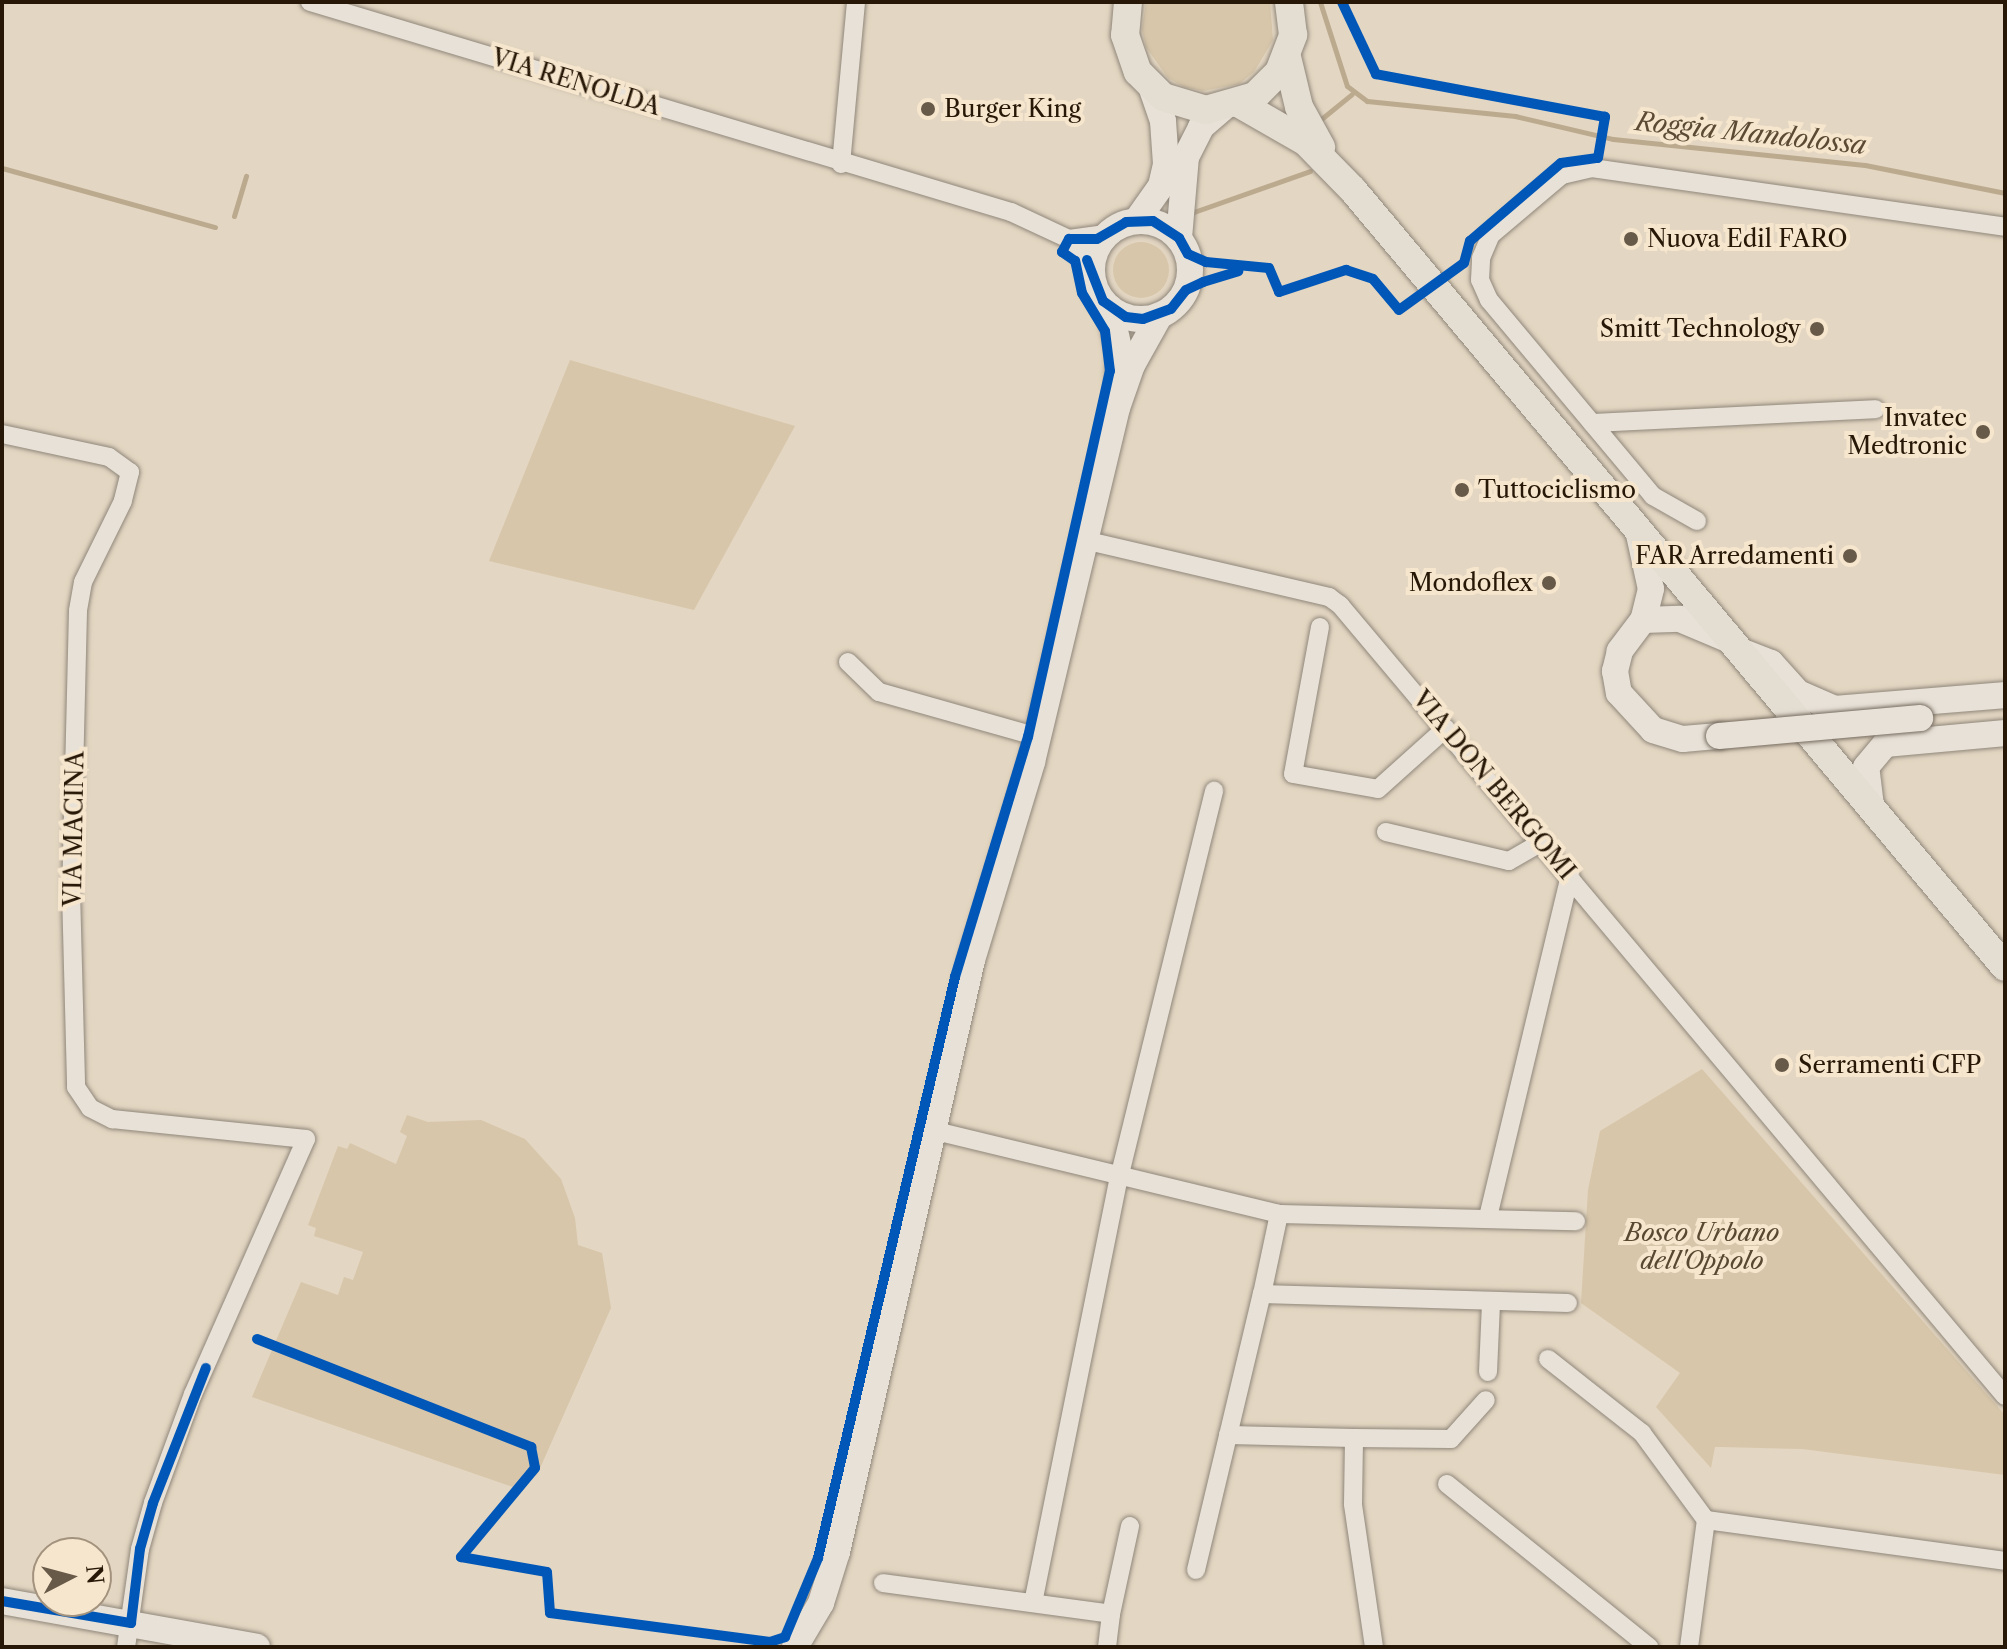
<!DOCTYPE html>
<style>
body{margin:0}
#map{position:relative;width:2007px;height:1649px;overflow:hidden;background:#e3d6c2;font-family:"Libre Caslon Text",serif}
div>[style]{position:absolute}
.green>*{inset:0;background:#d7c6aa}
.round{border-radius:50%}
.stream>*{height:5px;margin:-2.5px;padding:0 2.5px;transform-origin:2.5px;border-radius:2.5px;background:#bcaa8f}
.roads{filter:drop-shadow(0 0 2px #90877a) drop-shadow(0 0 2px #90877a)}
.street>*{height:18px;margin:-9px;padding:0 9px;transform-origin:9px;border-radius:9px;background:#e8e1d7}
.secondary>*{height:26px;margin:-13px;padding:0 13px;transform-origin:13px;border-radius:13px;background:#e8e1d7}
.secondary>.ring{margin:-13px;padding:0;box-sizing:content-box;background:none;border:26px solid #e8e1d7;border-radius:50%}
.primary>*{height:28px;margin:-14px;padding:0 14px;transform-origin:14px;border-radius:14px;background:#e4ddd1}
.bridges{filter:drop-shadow(0 0 2px #766c60) drop-shadow(0 0 2px #766c60)}
.secondary-bridge>*{height:26px;margin:-13px;padding:0 13px;transform-origin:13px;border-radius:13px;background:#e8e1d7}
.cycleway>*{height:10px;margin:-5px;padding:0 5px;transform-origin:5px;border-radius:5px;background:#0057b8}
.dots>*{width:22px;height:22px;translate:-50% -50%;box-sizing:border-box;border:4px solid #f6e6ce;border-radius:50%}
span{translate:-50% -50%;white-space:nowrap;text-align:center;line-height:1.15;-webkit-text-stroke:8px #f6e6ce;paint-order:stroke}
.street-label{font-size:24px;color:#261706}
.poi-label{font-size:24px;color:#261706}
.left{translate:0 -50%;text-align:left}
.right{translate:-100% -50%;text-align:right}
.park-label{font-size:24px;color:#584731;font-style:italic}
.water-label{font-size:26px;color:#5c4a34;font-style:italic}
.frame{position:absolute;inset:0;border:4px solid #261706;pointer-events:none}
.north{position:absolute;left:32px;top:1537px;width:80px;height:80px;box-sizing:border-box;background:#f6e6ce;border:2px solid #a3937e;border-radius:50%;rotate:84deg;font-size:22px;font-weight:700;line-height:32px;text-align:center;color:#261706}
.north::after{content:'';display:block;margin:auto;width:28px;height:36px;background:#685a48;clip-path:polygon(50% 0,100% 100%,50% 72%,0 100%)}
</style>
<div id="map">
<div class="green">
<i style="clip-path:polygon(1146px 2px,1270px 2px,1273px 40px,1254px 72px,1239px 84px,1203px 91px,1184px 87px,1168px 78px,1146px 47px,1142px 29px)"></i>
<i class="round" style="left:1113px;top:242px;width:56px;height:56px"></i>
<i style="clip-path:polygon(570px 360px,795px 426px,694px 610px,489px 561px)"></i>
<i style="clip-path:polygon(1702px 1069px,2005px 1415px,2005px 1475px,1802px 1449px,1723px 1447px,1715px 1447px,1711px 1468px,1656px 1407px,1680px 1373px,1581px 1303px,1588px 1190px,1600px 1131px)"></i>
<i style="clip-path:polygon(407px 1115px,428px 1122px,481px 1120px,525px 1139px,561px 1179px,575px 1218px,578px 1245px,602px 1253px,611px 1308px,537px 1475px,513px 1487px,252px 1397px,301px 1282px,338px 1295px,344px 1277px,353px 1280px,363px 1252px,314px 1236px,316px 1228px,308px 1225px,338px 1146px,347px 1149px,350px 1143px,396px 1164px,407px 1136px,400px 1132px)"></i>
</div>
<div class="stream">
<i style="left:1320px;top:2px;width:88px;rotate:72.2deg"></i>
<i style="left:1347px;top:86px;width:25px;rotate:37deg"></i>
<i style="left:1367px;top:101px;width:149px;rotate:5.8deg"></i>
<i style="left:1515px;top:116px;width:101px;rotate:13.2deg"></i>
<i style="left:1613px;top:139px;width:253px;rotate:5.9deg"></i>
<i style="left:1865px;top:165px;width:143px;rotate:11.3deg"></i>
<i style="left:1320px;top:120px;width:41px;rotate:-39.1deg"></i>
<i style="left:2px;top:168px;width:221px;rotate:15.5deg"></i>
<i style="left:1191px;top:213px;width:126px;rotate:-19.4deg"></i>
<i style="left:234px;top:216px;width:42px;rotate:-73.3deg"></i>
</div>
<div class="roads">
<div class="street">
<i style="left:310px;top:2px;width:732px;rotate:16.68deg"></i>
<i style="left:1011px;top:212px;width:64px;rotate:25deg"></i>
<i style="left:1069px;top:239px;width:39px;rotate:54deg"></i>
<i style="left:841px;top:164px;width:163px;rotate:-84.7deg"></i>
<i style="left:1069px;top:239px;width:37px;rotate:-8deg"></i>
<i style="left:1592px;top:423px;width:284px;rotate:-2.8deg"></i>
<i style="left:2px;top:434px;width:109px;rotate:12.1deg"></i>
<i style="left:109px;top:457px;width:26px;rotate:36deg"></i>
<i style="left:130px;top:472px;width:30px;rotate:104deg"></i>
<i style="left:123px;top:501px;width:90px;rotate:116.3deg"></i>
<i style="left:83px;top:582px;width:29px;rotate:100deg"></i>
<i style="left:78px;top:611px;width:280px;rotate:91.4deg"></i>
<i style="left:71px;top:891px;width:196px;rotate:88.5deg"></i>
<i style="left:76px;top:1087px;width:25px;rotate:56deg"></i>
<i style="left:90px;top:1108px;width:25px;rotate:27deg"></i>
<i style="left:112px;top:1119px;width:195px;rotate:5.9deg"></i>
<i style="left:306px;top:1139px;width:279px;rotate:113.9deg"></i>
<i style="left:193px;top:1394px;width:116px;rotate:110.2deg"></i>
<i style="left:153px;top:1503px;width:48px;rotate:105.8deg"></i>
<i style="left:140px;top:1549px;width:99px;rotate:98.1deg"></i>
<i style="left:1697px;top:521px;width:51px;rotate:-150.4deg"></i>
<i style="left:1653px;top:496px;width:256px;rotate:-129.9deg"></i>
<i style="left:1489px;top:300px;width:22px;rotate:-114deg"></i>
<i style="left:1480px;top:280px;width:22px;rotate:-87deg"></i>
<i style="left:1481px;top:258px;width:25px;rotate:-67deg"></i>
<i style="left:1491px;top:235px;width:93px;rotate:-40.2deg"></i>
<i style="left:1562px;top:175px;width:31px;rotate:-13deg"></i>
<i style="left:1592px;top:168px;width:417px;rotate:8.1deg"></i>
<i style="left:1084px;top:540px;width:252px;rotate:13.1deg"></i>
<i style="left:1329px;top:597px;width:14px;rotate:36deg"></i>
<i style="left:1340px;top:605px;width:1033px;rotate:49.95deg"></i>
<i style="left:1320px;top:627px;width:149px;rotate:100.4deg"></i>
<i style="left:1293px;top:774px;width:86px;rotate:10deg"></i>
<i style="left:1378px;top:789px;width:91px;rotate:-41.9deg"></i>
<i style="left:848px;top:662px;width:43px;rotate:44.1deg"></i>
<i style="left:879px;top:692px;width:165px;rotate:15.8deg"></i>
<i style="left:1386px;top:832px;width:126px;rotate:13.3deg"></i>
<i style="left:1509px;top:861px;width:38px;rotate:-30deg"></i>
<i style="left:932px;top:1130px;width:357px;rotate:13.6deg"></i>
<i style="left:1279px;top:1214px;width:297px;rotate:1.4deg"></i>
<i style="left:1279px;top:1214px;width:82px;rotate:102deg"></i>
<i style="left:1262px;top:1294px;width:306px;rotate:1.7deg"></i>
<i style="left:1488px;top:1217px;width:352px;rotate:-76.5deg"></i>
<i style="left:1548px;top:1359px;width:120px;rotate:38.2deg"></i>
<i style="left:1642px;top:1433px;width:108px;rotate:53.7deg"></i>
<i style="left:1488px;top:1372px;width:70px;rotate:-87.5deg"></i>
<i style="left:1228px;top:1435px;width:126px;rotate:1.4deg"></i>
<i style="left:1447px;top:1484px;width:260px;rotate:38.9deg"></i>
<i style="left:1196px;top:1570px;width:284px;rotate:-76.6deg"></i>
<i style="left:883px;top:1583px;width:230px;rotate:7.7deg"></i>
<i style="left:1111px;top:1614px;width:90px;rotate:-77.8deg"></i>
<i style="left:1033px;top:1603px;width:434px;rotate:-78.6deg"></i>
<i style="left:1119px;top:1178px;width:399px;rotate:-76.2deg"></i>
<i style="left:1107px;top:1647px;width:33px;rotate:-83deg"></i>
<i style="left:1374px;top:1647px;width:145px;rotate:-98.4deg"></i>
<i style="left:1353px;top:1504px;width:66px;rotate:-89.1deg"></i>
<i style="left:1354px;top:1438px;width:97px;rotate:0.6deg"></i>
<i style="left:1451px;top:1439px;width:52px;rotate:-48.1deg"></i>
<i style="left:1689px;top:1647px;width:128px;rotate:-82.4deg"></i>
<i style="left:1706px;top:1520px;width:302px;rotate:7.8deg"></i>
</div>
<div class="secondary">
<i style="left:1137px;top:220px;width:42px;rotate:-54.8deg"></i>
<i style="left:1161px;top:186px;width:23px;rotate:-77deg"></i>
<i style="left:1166px;top:164px;width:43px;rotate:-94deg"></i>
<i style="left:1163px;top:121px;width:36px;rotate:-109deg"></i>
<i class="ring" style="left:1092px;top:221px;width:72px;height:72px"></i>
<i style="left:1179px;top:238px;width:81px;rotate:-85.1deg"></i>
<i style="left:1186px;top:157px;width:34px;rotate:-63deg"></i>
<i style="left:1201px;top:127px;width:28px;rotate:-41deg"></i>
<i style="left:1110px;top:308px;width:46px;rotate:77.5deg"></i>
<i style="left:1120px;top:353px;width:31px;rotate:92deg"></i>
<i style="left:1638px;top:530px;width:60px;rotate:77.6deg"></i>
<i style="left:1651px;top:589px;width:32px;rotate:104deg"></i>
<i style="left:1643px;top:620px;width:39px;rotate:127deg"></i>
<i style="left:1620px;top:651px;width:21px;rotate:104deg"></i>
<i style="left:1615px;top:671px;width:22px;rotate:80deg"></i>
<i style="left:1619px;top:693px;width:50px;rotate:47.4deg"></i>
<i style="left:1653px;top:730px;width:31px;rotate:17deg"></i>
<i style="left:1683px;top:739px;width:36px;rotate:-5deg"></i>
<i style="left:1643px;top:620px;width:37px;rotate:-2deg"></i>
<i style="left:1680px;top:619px;width:56px;rotate:22.9deg"></i>
<i style="left:1740px;top:651px;width:33px;rotate:21deg"></i>
<i style="left:1771px;top:663px;width:40px;rotate:48deg"></i>
<i style="left:1798px;top:693px;width:40px;rotate:23.4deg"></i>
<i style="left:1835px;top:709px;width:171px;rotate:-4.7deg"></i>
<i style="left:1871px;top:806px;width:39px;rotate:-97deg"></i>
<i style="left:1866px;top:767px;width:30px;rotate:-50deg"></i>
<i style="left:1885px;top:744px;width:121px;rotate:-5.2deg"></i>
<i style="left:2px;top:1601px;width:259px;rotate:10.2deg"></i>
<i style="left:795px;top:1647px;width:51px;rotate:-59.4deg"></i>
<i style="left:821px;top:1603px;width:53px;rotate:-72.6deg"></i>
<i style="left:837px;top:1552px;width:607px;rotate:-77.15deg"></i>
<i style="left:972px;top:960px;width:207px;rotate:-73.1deg"></i>
<i style="left:1032px;top:762px;width:364px;rotate:-76.5deg"></i>
<i style="left:1117px;top:408px;width:46px;rotate:-70.8deg"></i>
<i style="left:1132px;top:365px;width:57px;rotate:-60.8deg"></i>
</div>
<div class="primary">
<i style="left:1128px;top:2px;width:33px;rotate:95deg"></i>
<i style="left:1125px;top:35px;width:39px;rotate:71deg"></i>
<i style="left:1138px;top:72px;width:35px;rotate:45deg"></i>
<i style="left:1163px;top:97px;width:45px;rotate:16.8deg"></i>
<i style="left:1206px;top:110px;width:51px;rotate:-15.9deg"></i>
<i style="left:1255px;top:96px;width:34px;rotate:-45deg"></i>
<i style="left:1279px;top:72px;width:40px;rotate:-69deg"></i>
<i style="left:1293px;top:35px;width:33px;rotate:-97deg"></i>
<i style="left:1287px;top:57px;width:51px;rotate:76.5deg"></i>
<i style="left:1299px;top:107px;width:46px;rotate:61.2deg"></i>
<i style="left:1240px;top:104px;width:76px;rotate:29.9deg"></i>
<i style="left:1306px;top:142px;width:67px;rotate:45.6deg"></i>
<i style="left:1353px;top:190px;width:1014px;rotate:50deg"></i>
</div>
</div>
<div class="bridges">
<div class="secondary-bridge">
<i style="left:1719px;top:736px;width:202px;rotate:-5.1deg"></i>
</div>
</div>
<div class="cycleway">
<i style="left:1069px;top:239px;width:28px"></i>
<i style="left:1097px;top:239px;width:34px;rotate:-30deg"></i>
<i style="left:1126px;top:222px;width:27px;rotate:-2deg"></i>
<i style="left:1153px;top:221px;width:31px;rotate:33deg"></i>
<i style="left:1179px;top:238px;width:18px;rotate:61deg"></i>
<i style="left:1188px;top:254px;width:20px;rotate:24deg"></i>
<i style="left:1206px;top:262px;width:63px;rotate:5.4deg"></i>
<i style="left:1269px;top:268px;width:26px;rotate:67deg"></i>
<i style="left:1279px;top:292px;width:71px;rotate:-18.2deg"></i>
<i style="left:1346px;top:270px;width:28px;rotate:18deg"></i>
<i style="left:1373px;top:279px;width:40px;rotate:50deg"></i>
<i style="left:1399px;top:310px;width:80px;rotate:-35.9deg"></i>
<i style="left:1464px;top:263px;width:23px;rotate:-75deg"></i>
<i style="left:1470px;top:241px;width:120px;rotate:-40.6deg"></i>
<i style="left:1561px;top:163px;width:37px;rotate:-8deg"></i>
<i style="left:1598px;top:158px;width:42px;rotate:-80.3deg"></i>
<i style="left:1605px;top:117px;width:233px;rotate:-169.4deg"></i>
<i style="left:1376px;top:74px;width:80px;rotate:-115.3deg"></i>
<i style="left:1087px;top:260px;width:44px;rotate:68.7deg"></i>
<i style="left:1103px;top:301px;width:28px;rotate:35deg"></i>
<i style="left:1126px;top:317px;width:17px;rotate:7deg"></i>
<i style="left:1143px;top:319px;width:30px;rotate:-20deg"></i>
<i style="left:1171px;top:309px;width:24px;rotate:-52deg"></i>
<i style="left:1186px;top:290px;width:19px;rotate:-25deg"></i>
<i style="left:1203px;top:282px;width:37px;rotate:-17deg"></i>
<i style="left:257px;top:1339px;width:295px;rotate:21.5deg"></i>
<i style="left:531px;top:1447px;width:21px;rotate:79deg"></i>
<i style="left:535px;top:1468px;width:116px;rotate:129.7deg"></i>
<i style="left:461px;top:1557px;width:87px;rotate:9.9deg"></i>
<i style="left:547px;top:1572px;width:41px;rotate:85.8deg"></i>
<i style="left:550px;top:1613px;width:222px;rotate:7.5deg"></i>
<i style="left:770px;top:1642px;width:16px;rotate:-18deg"></i>
<i style="left:785px;top:1637px;width:86px;rotate:-67.3deg"></i>
<i style="left:818px;top:1558px;width:597px;rotate:-76.73deg"></i>
<i style="left:955px;top:977px;width:251px;rotate:-73.1deg"></i>
<i style="left:1028px;top:737px;width:375px;rotate:-77.4deg"></i>
<i style="left:1110px;top:371px;width:40px;rotate:-97.1deg"></i>
<i style="left:1105px;top:331px;width:44px;rotate:-121.2deg"></i>
<i style="left:1082px;top:293px;width:33px;rotate:-102deg"></i>
<i style="left:1075px;top:261px;width:16px;rotate:-145deg"></i>
<i style="left:1062px;top:252px;width:15px;rotate:-62deg"></i>
<i style="left:2px;top:1601px;width:131px;rotate:9.7deg"></i>
<i style="left:131px;top:1623px;width:75px;rotate:-83.1deg"></i>
<i style="left:140px;top:1549px;width:48px;rotate:-74.2deg"></i>
<i style="left:153px;top:1503px;width:145px;rotate:-68.6deg"></i>
</div>
<div class="dots">
<i style="left:928px;top:109px;background:#685a48"></i>
<i style="left:1631px;top:239px;background:#685a48"></i>
<i style="left:1817px;top:329px;background:#685a48"></i>
<i style="left:1983px;top:432px;background:#685a48"></i>
<i style="left:1462px;top:490px;background:#685a48"></i>
<i style="left:1850px;top:556px;background:#685a48"></i>
<i style="left:1549px;top:583px;background:#685a48"></i>
<i style="left:1782px;top:1065px;background:#685a48"></i>
</div>
<div class="street-label">
<span style="left:576px;top:82px;rotate:17deg">VIA RENOLDA</span>
<span style="left:1494px;top:785px;rotate:50deg">VIA DON BERGOMI</span>
<span style="left:74px;top:829px;rotate:-89deg">VIA MACINA</span>
</div>
<div class="poi-label">
<span class="left" style="left:944px;top:109px">Burger King</span>
<span class="left" style="left:1647px;top:239px">Nuova Edil FARO</span>
<span class="right" style="left:1801px;top:329px">Smitt Technology</span>
<span class="right" style="left:1967px;top:432px">Invatec<br>Medtronic</span>
<span class="left" style="left:1478px;top:490px">Tuttociclismo</span>
<span class="right" style="left:1834px;top:556px">FAR Arredamenti</span>
<span class="right" style="left:1533px;top:583px">Mondoflex</span>
<span class="left" style="left:1798px;top:1065px">Serramenti CFP</span>
</div>
<div class="park-label">
<span style="left:1702px;top:1247px">Bosco Urbano<br>dell'Oppolo</span>
</div>
<div class="water-label">
<span style="left:1751px;top:134px;rotate:6deg">Roggia Mandolossa</span>
</div>
<div class="frame"></div>
<div class="north">N</div>
</div>
